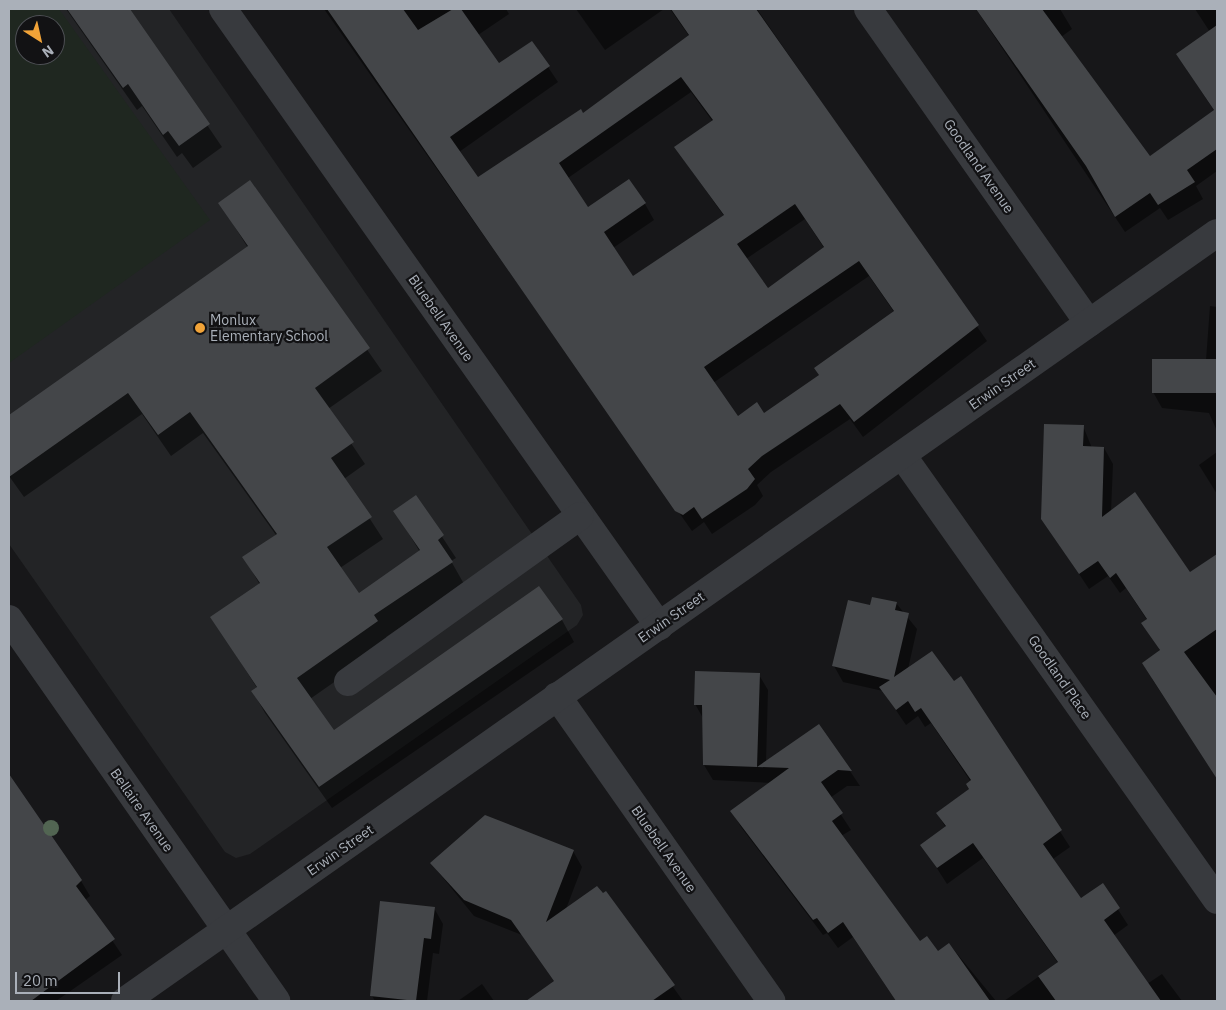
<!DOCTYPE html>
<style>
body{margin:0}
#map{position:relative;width:1226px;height:1010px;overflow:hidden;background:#171719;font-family:"IBM Plex Sans",sans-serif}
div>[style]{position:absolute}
.built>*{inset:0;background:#232426}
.green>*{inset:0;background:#1f2720}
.shadow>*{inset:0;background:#0007}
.building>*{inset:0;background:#444649;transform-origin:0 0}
.minor>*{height:28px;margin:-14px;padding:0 14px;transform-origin:14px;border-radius:14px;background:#383a3e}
.trees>*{width:16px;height:16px;margin:-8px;border-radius:50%;background:#526552}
.dots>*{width:14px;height:14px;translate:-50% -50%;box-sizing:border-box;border:2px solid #121214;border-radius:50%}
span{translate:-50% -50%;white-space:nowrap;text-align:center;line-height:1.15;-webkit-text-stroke:4.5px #121214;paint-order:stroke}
.street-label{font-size:14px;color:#aab0b9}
.poi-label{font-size:14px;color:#aab0b9}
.left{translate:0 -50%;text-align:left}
.frame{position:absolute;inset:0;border:10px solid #aab0b9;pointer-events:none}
.north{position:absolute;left:15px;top:15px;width:50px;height:50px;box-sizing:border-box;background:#121214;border:1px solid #4f5156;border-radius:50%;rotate:145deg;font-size:14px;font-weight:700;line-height:20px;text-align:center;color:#aab0b9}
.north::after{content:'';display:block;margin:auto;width:18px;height:22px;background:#f1a338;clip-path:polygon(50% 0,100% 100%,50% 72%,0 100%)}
.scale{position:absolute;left:15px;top:972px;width:105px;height:22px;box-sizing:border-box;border:2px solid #aab0b9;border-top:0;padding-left:6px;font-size:15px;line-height:18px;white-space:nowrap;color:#aab0b9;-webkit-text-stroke:4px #121214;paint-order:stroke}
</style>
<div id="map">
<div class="built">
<i style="clip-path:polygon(evenodd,9px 9px,169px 9px,581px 605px,583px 615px,577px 625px,250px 854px,236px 858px,225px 852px,9px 544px,9px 9px,25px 25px,55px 25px,55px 55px,25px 55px,25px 25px)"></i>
</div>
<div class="green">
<i style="clip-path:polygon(evenodd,9px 9px,59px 9px,210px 220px,9px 363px,9px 9px,25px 25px,55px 25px,55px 55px,25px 55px,25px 25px)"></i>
</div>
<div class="shadow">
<i style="clip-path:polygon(66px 9px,128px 9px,222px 147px,193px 168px,182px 153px,177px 157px,142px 106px,137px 110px)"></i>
<i style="clip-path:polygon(evenodd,324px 9px,506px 9px,509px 14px,478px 35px,499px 65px,548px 67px,558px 82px,459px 152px,478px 179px,583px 114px,689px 36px,670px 9px,757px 9px,987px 341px,863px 437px,850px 419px,771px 472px,757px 485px,763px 496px,755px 505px,712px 534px,704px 522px,692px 531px,324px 9px,691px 92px,713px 122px,675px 147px,724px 216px,633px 278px,613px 248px,654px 220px,645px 204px,629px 180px,588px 209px,568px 178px,691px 92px,324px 9px,805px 219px,824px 248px,767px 290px,746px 259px,805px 219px,324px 9px,869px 276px,894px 312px,820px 376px,764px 415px,737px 418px,713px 383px,869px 276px)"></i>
<i style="clip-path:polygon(576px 9px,664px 9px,605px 50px)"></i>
<i style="clip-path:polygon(976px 9px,1060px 9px,1072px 29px,1061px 37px,1149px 157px,1204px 120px,1217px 138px,1217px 171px,1196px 186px,1203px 199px,1168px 220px,1160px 208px,1125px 232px)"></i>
<i style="clip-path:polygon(1195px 9px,1217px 9px,1217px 115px,1187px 70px,1210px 32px)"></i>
<i style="clip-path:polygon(250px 182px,382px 371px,328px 409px,365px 464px,344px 479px,383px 539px,340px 568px,358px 595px,420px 552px,395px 511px,416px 497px,456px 558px,451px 561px,464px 584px,386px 637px,390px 643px,310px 699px,334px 732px,562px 620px,574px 642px,332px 808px,265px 713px,253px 692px,257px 688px,212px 617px,260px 585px,244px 557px,276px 535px,203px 433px,171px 456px,142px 414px,24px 497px,9px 476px,9px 416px,248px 248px,220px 203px)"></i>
<i style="clip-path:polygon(1210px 306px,1217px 307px,1217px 431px,1209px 413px,1162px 408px,1153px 392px,1206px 360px)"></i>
<i style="clip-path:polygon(1083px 426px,1092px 448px,1104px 448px,1113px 464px,1111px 512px,1189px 574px,1217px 555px,1217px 777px,1152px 679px,1160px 651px,1147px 620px,1126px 588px,1120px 593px,1108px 576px,1089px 589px,1042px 518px)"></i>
<i style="clip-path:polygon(1217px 452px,1217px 494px,1199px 465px)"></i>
<i style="clip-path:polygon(896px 603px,917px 629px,908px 669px,954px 683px,961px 678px,1070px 847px,1053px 859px,1081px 900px,1102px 885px,1128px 925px,1113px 936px,1147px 984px,1162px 974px,1182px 1001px,1004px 1001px,1058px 963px,983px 858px,947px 884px,922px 845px,946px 828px,937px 813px,970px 789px,971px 782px,931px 723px,925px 727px,918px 716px,906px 725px,883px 691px,843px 682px,834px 666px,871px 606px)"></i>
<i style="clip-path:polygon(759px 675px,768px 690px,766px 762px,819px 725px,860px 786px,847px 786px,830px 798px,851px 830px,841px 836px,919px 943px,938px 952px,949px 944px,996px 1001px,896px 1001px,853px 937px,838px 948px,827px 933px,823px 935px,741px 827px,732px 811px,772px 783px,713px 780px,704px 765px,703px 718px,695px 704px)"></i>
<i style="clip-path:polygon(9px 777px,81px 881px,90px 896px,85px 900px,122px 955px,56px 1001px,9px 1001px,9px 973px,44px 949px,19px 916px,9px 923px)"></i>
<i style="clip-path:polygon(573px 851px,582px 867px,566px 909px,606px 893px,683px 1001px,570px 1001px,522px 935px,474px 916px,431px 863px)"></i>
<i style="clip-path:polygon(434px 908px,443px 924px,439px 954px,433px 953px,427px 1001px,375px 1001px,371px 994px)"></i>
<i style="clip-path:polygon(482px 984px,494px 1001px,458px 1001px)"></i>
</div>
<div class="building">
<i style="clip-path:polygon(67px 9px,130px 9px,210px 124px,179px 146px,168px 131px,163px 135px,128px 84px,123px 88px)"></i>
<i style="clip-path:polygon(evenodd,327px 9px,403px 9px,418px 30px,453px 9px,461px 9px,499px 63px,532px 41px,550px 66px,450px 137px,478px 177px,581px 109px,583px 113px,689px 35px,671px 9px,756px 9px,979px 325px,854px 422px,840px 404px,762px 456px,748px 469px,755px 479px,747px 489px,702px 519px,694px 507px,683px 515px,675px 511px,327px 9px,681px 77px,713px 120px,674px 147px,724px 215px,633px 276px,604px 232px,646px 203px,629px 179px,588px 207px,559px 163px,681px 77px,327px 9px,795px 204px,824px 247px,768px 288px,737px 244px,795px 204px,327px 9px,859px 261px,894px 311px,814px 368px,819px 375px,764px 413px,757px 402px,738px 416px,704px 367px,859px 261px)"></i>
<i style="clip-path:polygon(976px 9px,1042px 9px,1150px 156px,1214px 110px,1176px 54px,1217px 25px,1217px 149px,1187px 170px,1195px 182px,1158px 205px,1150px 193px,1115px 217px,1086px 166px)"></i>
<i style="clip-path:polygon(250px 180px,370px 348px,315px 388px,354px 442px,331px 458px,372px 517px,327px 547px,359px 593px,420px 550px,393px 511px,416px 495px,444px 535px,438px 540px,453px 562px,374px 615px,378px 621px,297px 678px,334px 730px,539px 586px,563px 619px,319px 787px,251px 691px,257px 687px,210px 617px,260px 583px,242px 557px,277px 534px,190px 412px,158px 435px,128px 393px,9px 477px,9px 415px,248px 246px,218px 203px)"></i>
<i style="left:1152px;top:359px;width:65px;height:34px"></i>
<i style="clip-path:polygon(1044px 424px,1084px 425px,1083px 446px,1104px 447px,1102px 517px,1135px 492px,1190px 572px,1217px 554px,1217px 629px,1184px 652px,1217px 697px,1217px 779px,1142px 663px,1160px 650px,1141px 623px,1147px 619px,1116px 573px,1110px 578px,1098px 561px,1079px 574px,1041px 519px)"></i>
<i style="clip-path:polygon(872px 597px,897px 602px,895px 610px,909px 613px,894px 677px,932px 651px,954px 681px,961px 676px,1062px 830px,1043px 844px,1081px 898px,1103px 883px,1120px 908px,1104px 920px,1161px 1001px,1056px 1001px,1038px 976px,1058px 962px,973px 843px,937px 868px,920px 845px,946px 826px,936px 813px,969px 789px,966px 784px,971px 780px,921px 708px,915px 712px,908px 701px,896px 710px,879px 687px,890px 680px,832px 666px,848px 600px,870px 605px)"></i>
<i style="clip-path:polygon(695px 671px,760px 673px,757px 767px,819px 724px,852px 771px,838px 770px,821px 782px,843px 813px,832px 821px,920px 941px,927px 936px,938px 951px,949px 943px,990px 1001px,896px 1001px,843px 922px,828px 933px,817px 918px,813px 920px,730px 811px,789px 768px,703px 765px,702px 705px,694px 705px)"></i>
<i style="clip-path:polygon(9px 774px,82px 880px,76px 886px,115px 939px,31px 1001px,9px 1001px)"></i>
<i style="clip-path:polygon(485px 815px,574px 850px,546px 922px,597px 886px,603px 893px,606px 891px,675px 985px,652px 1001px,526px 1001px,554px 981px,511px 920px,464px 900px,430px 863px)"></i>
<i style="clip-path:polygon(380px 901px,435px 907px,431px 939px,424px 938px,416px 1001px,370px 996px)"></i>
</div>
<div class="minor">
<i style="left:223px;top:9px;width:756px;rotate:54.75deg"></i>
<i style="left:868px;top:9px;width:384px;rotate:54.9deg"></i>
<i style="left:902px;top:455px;width:545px;rotate:54.71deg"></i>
<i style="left:9px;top:619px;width:466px;rotate:55deg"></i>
<i style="left:348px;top:682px;width:285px;rotate:-35.6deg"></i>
<i style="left:557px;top:696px;width:373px;rotate:54.9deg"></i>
<i style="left:125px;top:1001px;width:1335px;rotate:-35.12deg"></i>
</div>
<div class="trees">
<i style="left:51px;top:828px"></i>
</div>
<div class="dots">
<i style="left:200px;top:328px;background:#f1a338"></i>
</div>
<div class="street-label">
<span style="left:979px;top:166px;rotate:55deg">Goodland Avenue</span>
<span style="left:441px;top:318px;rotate:55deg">Bluebell Avenue</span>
<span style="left:1002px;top:384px;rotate:-35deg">Erwin Street</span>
<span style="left:671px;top:617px;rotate:-35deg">Erwin Street</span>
<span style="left:1060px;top:677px;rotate:55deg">Goodland Place</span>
<span style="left:142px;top:810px;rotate:55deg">Bellaire Avenue</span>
<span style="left:664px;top:849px;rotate:55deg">Bluebell Avenue</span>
<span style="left:340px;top:850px;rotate:-35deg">Erwin Street</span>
</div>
<div class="poi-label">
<span class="left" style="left:210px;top:328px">Monlux<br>Elementary School</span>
</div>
<div class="frame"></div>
<div class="north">N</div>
<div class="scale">20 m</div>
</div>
